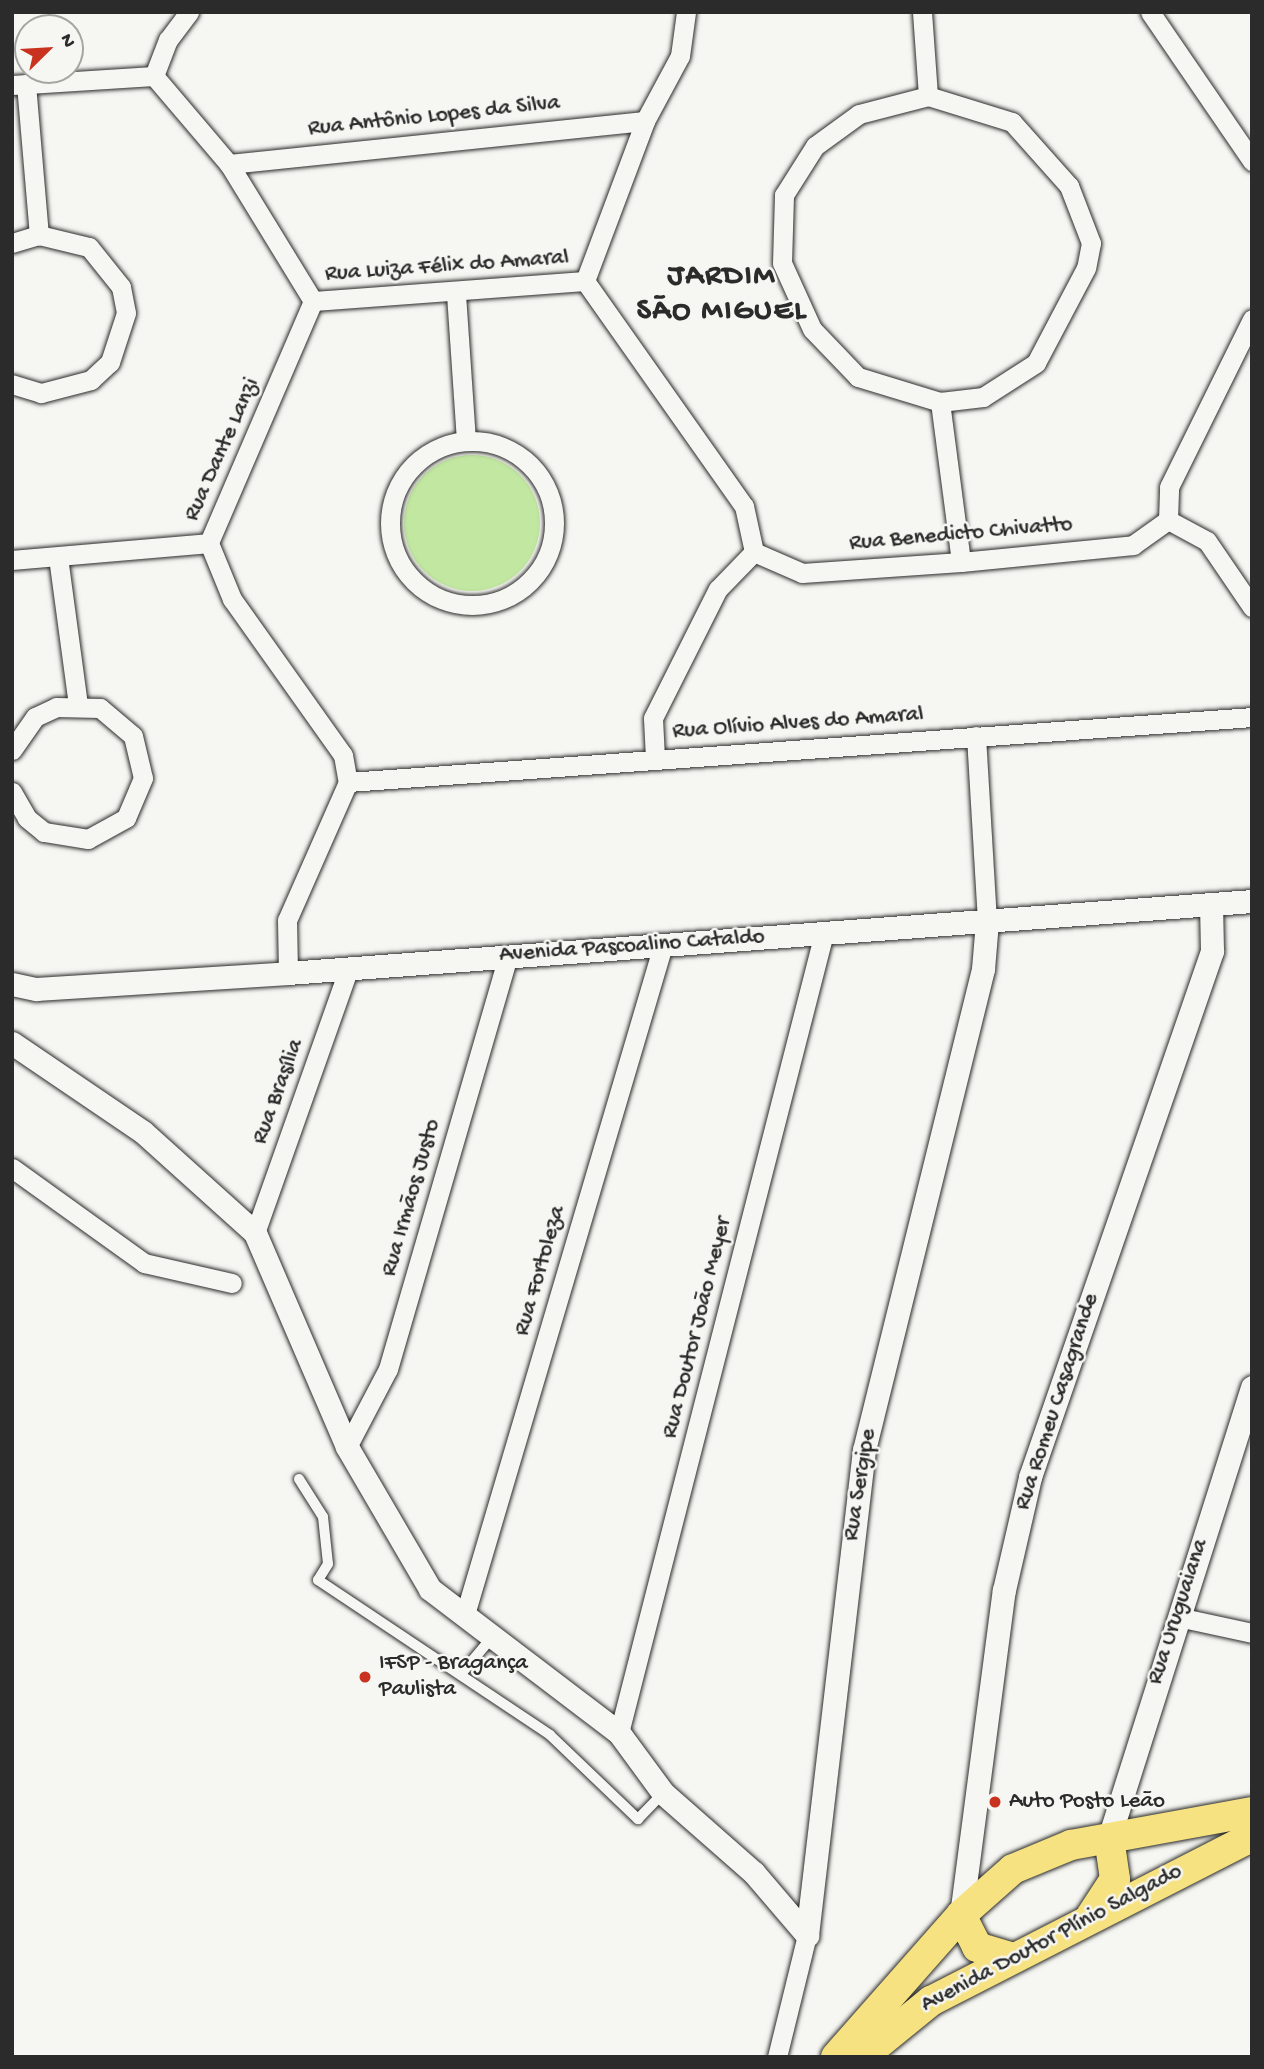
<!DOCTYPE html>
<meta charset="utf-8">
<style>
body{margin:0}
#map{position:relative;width:1264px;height:2069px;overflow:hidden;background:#f6f6f2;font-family:"Gochi Hand",sans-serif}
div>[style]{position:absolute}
.green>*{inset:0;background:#c2e7a1}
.round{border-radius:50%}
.roads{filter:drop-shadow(0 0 2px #2b2b2b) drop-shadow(0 0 2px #2b2b2b)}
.service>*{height:10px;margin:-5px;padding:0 5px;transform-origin:5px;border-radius:5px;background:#f6f6f2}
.minor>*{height:19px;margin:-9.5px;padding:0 9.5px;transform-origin:9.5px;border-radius:9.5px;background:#f6f6f2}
.minor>.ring{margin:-9.5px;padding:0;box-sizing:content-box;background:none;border:19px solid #f6f6f2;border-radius:50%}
.tertiary>*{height:23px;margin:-11.5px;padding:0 11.5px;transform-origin:11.5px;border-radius:11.5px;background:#f6f6f2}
.primary>*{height:30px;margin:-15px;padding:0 15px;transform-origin:15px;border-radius:15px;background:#f7e281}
.dots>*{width:19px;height:19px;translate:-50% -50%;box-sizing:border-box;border:4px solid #f6f6f2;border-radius:50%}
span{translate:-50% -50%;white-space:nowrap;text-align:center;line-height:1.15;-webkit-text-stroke:5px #f6f6f2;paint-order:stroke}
.street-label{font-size:23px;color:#2b2b2b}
.poi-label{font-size:23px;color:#2b2b2b}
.left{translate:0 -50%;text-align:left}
.district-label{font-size:30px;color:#2b2b2b;font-weight:700;letter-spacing:2px}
.frame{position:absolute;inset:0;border:14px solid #2b2b2b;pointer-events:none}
.north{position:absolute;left:14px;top:14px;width:70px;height:70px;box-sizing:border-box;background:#f6f6f2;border:2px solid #a5a5a2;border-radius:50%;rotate:66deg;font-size:19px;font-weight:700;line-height:28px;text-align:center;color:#2b2b2b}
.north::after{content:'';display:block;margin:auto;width:24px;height:32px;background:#c8321e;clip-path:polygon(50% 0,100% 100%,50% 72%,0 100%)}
</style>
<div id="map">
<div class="green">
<i class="round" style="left:404px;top:455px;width:136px;height:136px"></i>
</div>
<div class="roads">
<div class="service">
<i style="left:299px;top:1479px;width:45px;rotate:57.7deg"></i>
<i style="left:323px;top:1517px;width:47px;rotate:83.9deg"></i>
<i style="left:328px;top:1564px;width:19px;rotate:122deg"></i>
<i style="left:318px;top:1580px;width:279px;rotate:33.7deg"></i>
<i style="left:550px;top:1735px;width:122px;rotate:43.7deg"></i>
<i style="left:638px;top:1819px;width:36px;rotate:-46deg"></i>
<i style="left:461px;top:1674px;width:51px;rotate:-49.8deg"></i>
</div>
<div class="minor">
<i style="left:922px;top:12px;width:84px;rotate:85.9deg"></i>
<i style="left:1150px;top:12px;width:181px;rotate:55.6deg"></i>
<i style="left:154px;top:76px;width:116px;rotate:49.6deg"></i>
<i style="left:229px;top:164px;width:161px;rotate:58.5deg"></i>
<i style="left:313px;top:301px;width:263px;rotate:113.3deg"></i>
<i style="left:209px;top:543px;width:61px;rotate:67.7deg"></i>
<i style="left:232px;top:599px;width:191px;rotate:54.6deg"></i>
<i style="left:343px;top:755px;width:27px;rotate:80deg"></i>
<i style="left:348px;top:782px;width:151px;rotate:113.8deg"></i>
<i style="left:287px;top:920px;width:53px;rotate:88.9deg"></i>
<i style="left:26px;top:84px;width:152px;rotate:85.1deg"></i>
<i style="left:12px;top:85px;width:142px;rotate:-3.6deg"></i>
<i style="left:154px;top:76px;width:39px;rotate:-69deg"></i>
<i style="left:168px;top:40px;width:35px;rotate:-53deg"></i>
<i style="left:928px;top:96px;width:88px;rotate:17.2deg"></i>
<i style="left:1012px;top:122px;width:86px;rotate:48.3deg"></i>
<i style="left:1069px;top:186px;width:61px;rotate:68.9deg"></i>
<i style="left:1091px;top:243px;width:25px;rotate:101deg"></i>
<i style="left:1086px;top:268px;width:107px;rotate:117.8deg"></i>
<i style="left:1036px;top:363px;width:63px;rotate:147.3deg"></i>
<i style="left:983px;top:397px;width:43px;rotate:173.4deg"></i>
<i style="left:940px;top:402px;width:86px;rotate:-163deg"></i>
<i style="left:858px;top:377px;width:66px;rotate:-133.8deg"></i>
<i style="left:812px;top:329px;width:72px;rotate:-114.4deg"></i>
<i style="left:782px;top:263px;width:68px;rotate:-88.3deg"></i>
<i style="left:784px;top:195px;width:58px;rotate:-57.7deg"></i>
<i style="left:815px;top:146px;width:54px;rotate:-36deg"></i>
<i style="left:859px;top:114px;width:71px;rotate:-14.6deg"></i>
<i style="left:229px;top:164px;width:418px;rotate:-5.9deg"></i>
<i style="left:12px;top:243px;width:28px;rotate:-17deg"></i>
<i style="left:39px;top:235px;width:51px;rotate:13.5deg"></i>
<i style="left:89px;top:247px;width:51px;rotate:51.3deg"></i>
<i style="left:121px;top:287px;width:26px;rotate:79deg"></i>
<i style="left:126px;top:313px;width:52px;rotate:108.1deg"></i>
<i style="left:110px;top:362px;width:26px;rotate:137deg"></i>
<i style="left:91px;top:380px;width:52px;rotate:165.4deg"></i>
<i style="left:41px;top:393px;width:30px;rotate:-163deg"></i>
<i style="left:585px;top:281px;width:276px;rotate:54.8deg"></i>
<i style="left:744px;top:506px;width:47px;rotate:77.7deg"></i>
<i style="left:585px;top:281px;width:171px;rotate:-69.4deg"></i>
<i style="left:645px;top:121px;width:74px;rotate:-61.7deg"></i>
<i style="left:680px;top:56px;width:44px;rotate:-82.2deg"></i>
<i style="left:456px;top:294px;width:146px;rotate:86.1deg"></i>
<i style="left:313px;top:301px;width:273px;rotate:-4.2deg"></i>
<i style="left:940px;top:402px;width:161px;rotate:82.5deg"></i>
<i class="ring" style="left:390px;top:441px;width:145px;height:145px"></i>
<i style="left:1168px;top:520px;width:33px;rotate:-88deg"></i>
<i style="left:1169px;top:487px;width:187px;rotate:-63.7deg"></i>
<i style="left:1168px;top:520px;width:44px;rotate:28.3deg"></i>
<i style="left:1207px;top:541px;width:80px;rotate:55.7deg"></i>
<i style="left:754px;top:552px;width:52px;rotate:23.6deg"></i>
<i style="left:802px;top:573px;width:159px;rotate:-4deg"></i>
<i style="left:961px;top:562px;width:173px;rotate:-5.6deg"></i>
<i style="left:1133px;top:545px;width:43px;rotate:-35.5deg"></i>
<i style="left:58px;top:557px;width:148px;rotate:82.3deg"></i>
<i style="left:12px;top:560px;width:198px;rotate:-4.9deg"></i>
<i style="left:976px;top:736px;width:185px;rotate:86.6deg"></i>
<i style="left:12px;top:750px;width:40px;rotate:-55.1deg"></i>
<i style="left:35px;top:717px;width:23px;rotate:-25deg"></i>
<i style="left:56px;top:707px;width:44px;rotate:1.3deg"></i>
<i style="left:100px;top:708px;width:43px;rotate:40.3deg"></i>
<i style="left:133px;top:736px;width:43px;rotate:76.6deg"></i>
<i style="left:143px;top:778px;width:43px;rotate:113deg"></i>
<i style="left:126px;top:818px;width:43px;rotate:151.1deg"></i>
<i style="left:88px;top:839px;width:45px;rotate:-171deg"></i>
<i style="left:44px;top:832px;width:22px;rotate:-141deg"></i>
<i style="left:27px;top:818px;width:30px;rotate:-120deg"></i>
<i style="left:655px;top:758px;width:40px;rotate:-92.9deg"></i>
<i style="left:653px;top:718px;width:144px;rotate:-63.3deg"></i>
<i style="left:718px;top:589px;width:52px;rotate:-45.8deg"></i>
<i style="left:348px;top:782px;width:906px;rotate:-4.11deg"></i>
<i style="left:12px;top:1168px;width:163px;rotate:35.7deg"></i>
<i style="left:144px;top:1263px;width:90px;rotate:12.8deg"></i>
<i style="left:255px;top:1233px;width:281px;rotate:-70.5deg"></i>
<i style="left:347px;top:1447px;width:88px;rotate:-62.3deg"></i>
<i style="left:388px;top:1369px;width:429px;rotate:-73.8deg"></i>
<i style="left:466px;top:1611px;width:695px;rotate:-73.52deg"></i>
<i style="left:1178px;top:1617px;width:76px;rotate:12.2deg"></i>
<i style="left:619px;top:1733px;width:826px;rotate:-75.63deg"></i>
<i style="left:777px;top:2057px;width:126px;rotate:-76.2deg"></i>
</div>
<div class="tertiary">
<i style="left:12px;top:984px;width:25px;rotate:12deg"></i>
<i style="left:36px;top:989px;width:253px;rotate:-3.6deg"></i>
<i style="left:288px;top:973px;width:967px;rotate:-4.27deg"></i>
<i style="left:12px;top:1043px;width:158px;rotate:34.2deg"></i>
<i style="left:143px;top:1132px;width:151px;rotate:42deg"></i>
<i style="left:255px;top:1233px;width:233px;rotate:66.7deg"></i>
<i style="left:347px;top:1447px;width:164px;rotate:59.7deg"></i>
<i style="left:430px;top:1589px;width:238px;rotate:37.3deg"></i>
<i style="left:619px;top:1733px;width:74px;rotate:53.7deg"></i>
<i style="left:663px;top:1793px;width:121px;rotate:41.3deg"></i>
<i style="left:754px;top:1873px;width:82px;rotate:49.5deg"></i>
<i style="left:1109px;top:1838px;width:473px;rotate:-72.4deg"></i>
<i style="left:961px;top:1915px;width:328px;rotate:-82.5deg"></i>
<i style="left:1004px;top:1590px;width:116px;rotate:-77deg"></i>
<i style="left:1030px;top:1477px;width:557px;rotate:-70.91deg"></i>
<i style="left:1212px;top:951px;width:47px;rotate:-91.2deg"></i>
<i style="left:807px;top:1935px;width:488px;rotate:-83.3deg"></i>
<i style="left:864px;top:1450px;width:496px;rotate:-76.1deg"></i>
<i style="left:983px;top:969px;width:48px;rotate:-85.2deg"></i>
</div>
<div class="primary">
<i style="left:961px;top:1915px;width:36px;rotate:63deg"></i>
<i style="left:977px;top:1947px;width:34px;rotate:17deg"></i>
<i style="left:1091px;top:1916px;width:44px;rotate:-57deg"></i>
<i style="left:1115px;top:1879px;width:41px;rotate:-98.3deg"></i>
<i style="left:836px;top:2057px;width:189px;rotate:-48.6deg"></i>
<i style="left:961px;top:1915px;width:69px;rotate:-41.5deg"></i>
<i style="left:1013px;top:1869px;width:63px;rotate:-22.5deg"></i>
<i style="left:1071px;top:1845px;width:184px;rotate:-10.3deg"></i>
<i style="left:862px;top:2057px;width:89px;rotate:-39.1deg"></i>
<i style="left:931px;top:2001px;width:360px;rotate:-27.1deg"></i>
</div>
</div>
<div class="dots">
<i style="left:365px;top:1677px;background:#c8321e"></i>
<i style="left:995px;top:1802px;background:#c8321e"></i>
</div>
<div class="street-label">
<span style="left:434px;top:117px;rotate:-6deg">Rua Antônio Lopes da Silva</span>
<span style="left:447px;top:267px;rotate:-4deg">Rua Luiza Félix do Amaral</span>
<span style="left:223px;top:450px;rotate:-66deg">Rua Dante Lanzi</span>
<span style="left:961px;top:535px;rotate:-5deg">Rua Benedicto Chivatto</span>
<span style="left:798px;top:724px;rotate:-4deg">Rua Olívio Alves do Amaral</span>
<span style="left:632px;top:947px;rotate:-4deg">Avenida Pascoalino Cataldo</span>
<span style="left:279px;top:1092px;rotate:-70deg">Rua Brasília</span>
<span style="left:412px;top:1198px;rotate:-74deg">Rua Irmãos Justo</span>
<span style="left:541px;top:1271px;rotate:-74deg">Rua Fortoleza</span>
<span style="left:698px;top:1328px;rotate:-76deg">Rua Doutor João Meyer</span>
<span style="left:1058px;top:1402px;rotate:-72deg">Rua Romeu Casagrande</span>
<span style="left:861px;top:1485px;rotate:-81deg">Rua Sergipe</span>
<span style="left:1179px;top:1612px;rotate:-72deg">Rua Uruguaiana</span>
<span style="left:1052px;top:1939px;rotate:-28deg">Avenida Doutor Plínio Salgado</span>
</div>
<div class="poi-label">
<span class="left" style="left:379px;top:1677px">IFSP - Bragança<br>Paulista</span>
<span class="left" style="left:1009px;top:1802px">Auto Posto Leão</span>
</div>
<div class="district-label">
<span style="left:722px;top:295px">JARDIM<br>SÃO MIGUEL</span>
</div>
<div class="frame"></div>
<div class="north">N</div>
</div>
